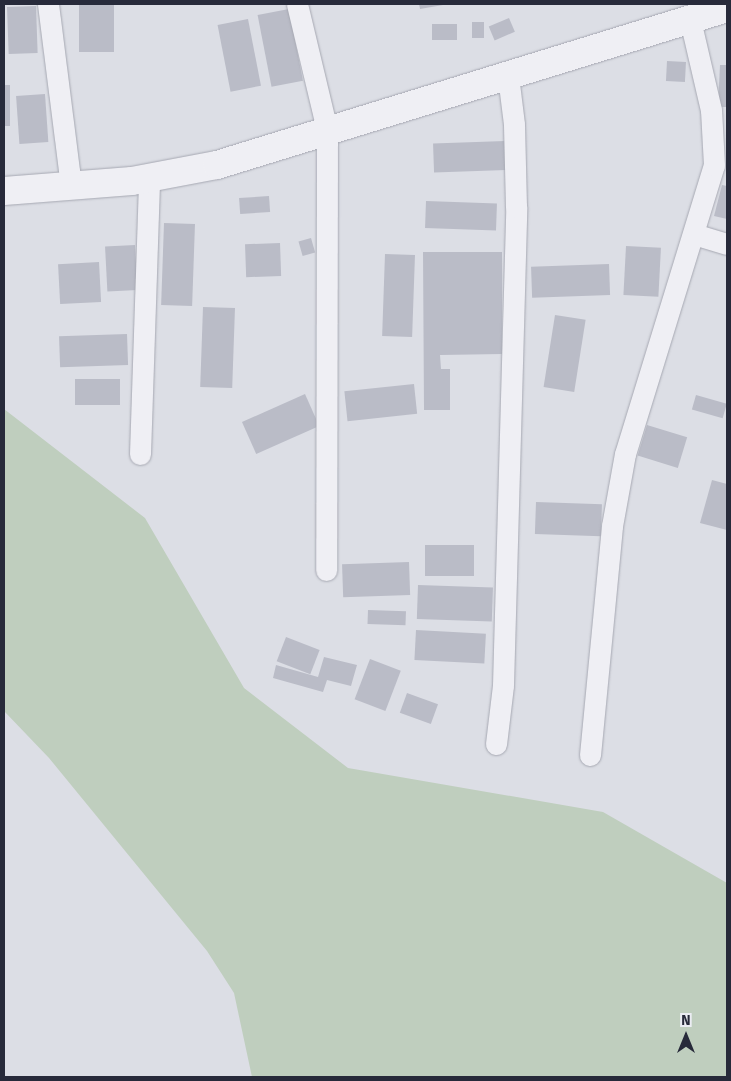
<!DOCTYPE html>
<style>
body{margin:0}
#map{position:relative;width:731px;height:1081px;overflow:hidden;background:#dcdee5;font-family:"Fira Sans",sans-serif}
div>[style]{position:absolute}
.green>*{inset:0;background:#bfcebe}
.building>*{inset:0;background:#babcc7;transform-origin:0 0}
.roads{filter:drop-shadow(0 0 1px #a6a8b2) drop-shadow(0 0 1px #a6a8b2)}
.minor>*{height:21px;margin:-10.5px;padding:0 10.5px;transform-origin:10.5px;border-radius:10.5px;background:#efeff4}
.tertiary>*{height:28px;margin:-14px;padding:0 14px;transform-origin:14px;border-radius:14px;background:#efeff4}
span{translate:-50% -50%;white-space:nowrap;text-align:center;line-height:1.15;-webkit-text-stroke:4.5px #ebedf3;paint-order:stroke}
.frame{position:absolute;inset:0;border:5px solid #272a3a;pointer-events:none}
.north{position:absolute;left:661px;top:1011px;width:50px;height:50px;-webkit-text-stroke:4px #ebedf3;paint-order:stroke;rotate:0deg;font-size:14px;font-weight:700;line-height:20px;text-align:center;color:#272a3a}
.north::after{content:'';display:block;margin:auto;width:18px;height:22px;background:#272a3a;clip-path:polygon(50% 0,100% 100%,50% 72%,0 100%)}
</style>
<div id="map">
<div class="green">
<i style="clip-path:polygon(4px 409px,145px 518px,244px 688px,348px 768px,603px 812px,727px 883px,727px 1077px,252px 1077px,234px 993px,207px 951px,49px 758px,4px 711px)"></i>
</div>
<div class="building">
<i style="left:79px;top:4px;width:35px;height:48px"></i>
<i style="clip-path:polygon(419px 4px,443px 4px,443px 5px,420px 9px)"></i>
<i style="left:36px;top:6px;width:47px;height:29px;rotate:88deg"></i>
<i style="left:289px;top:9px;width:73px;height:32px;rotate:79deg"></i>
<i style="left:509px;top:18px;width:15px;height:22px;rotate:67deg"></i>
<i style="left:248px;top:19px;width:68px;height:31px;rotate:79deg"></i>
<i style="left:472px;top:22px;width:12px;height:16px"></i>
<i style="left:457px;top:24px;width:16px;height:25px;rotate:90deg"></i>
<i style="left:667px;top:61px;width:19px;height:20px;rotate:3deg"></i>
<i style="clip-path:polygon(720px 65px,727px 65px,727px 107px,718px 107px)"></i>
<i style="left:4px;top:85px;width:6px;height:41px"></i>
<i style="left:45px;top:94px;width:48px;height:29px;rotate:86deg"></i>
<i style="left:505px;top:141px;width:29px;height:72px;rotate:88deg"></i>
<i style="clip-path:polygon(722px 185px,727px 186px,727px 219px,714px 216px)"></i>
<i style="left:269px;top:196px;width:16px;height:30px;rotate:86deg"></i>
<i style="left:426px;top:201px;width:71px;height:27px;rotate:2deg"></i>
<i style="left:164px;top:223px;width:31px;height:82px;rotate:2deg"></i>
<i style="left:311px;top:238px;width:15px;height:13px;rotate:74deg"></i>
<i style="left:280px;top:243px;width:33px;height:35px;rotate:88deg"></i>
<i style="left:135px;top:245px;width:45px;height:30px;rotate:87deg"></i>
<i style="left:626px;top:246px;width:35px;height:49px;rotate:3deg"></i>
<i style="clip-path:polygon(423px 252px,502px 252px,502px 354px,440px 355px,441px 369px,450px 369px,450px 410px,424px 410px)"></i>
<i style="left:385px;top:254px;width:30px;height:82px;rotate:2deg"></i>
<i style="left:99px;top:262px;width:40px;height:41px;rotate:87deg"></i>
<i style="left:609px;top:264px;width:31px;height:78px;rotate:88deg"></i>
<i style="left:203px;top:307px;width:32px;height:80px;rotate:2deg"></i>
<i style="left:555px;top:315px;width:31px;height:73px;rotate:9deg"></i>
<i style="left:127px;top:334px;width:31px;height:68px;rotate:88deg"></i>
<i style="left:75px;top:379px;width:45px;height:26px"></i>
<i style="left:414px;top:384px;width:30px;height:70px;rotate:84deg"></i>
<i style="left:305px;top:394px;width:35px;height:69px;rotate:66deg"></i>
<i style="left:696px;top:395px;width:32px;height:15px;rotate:16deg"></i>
<i style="left:647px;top:425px;width:42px;height:32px;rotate:17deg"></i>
<i style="clip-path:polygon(712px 480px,727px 484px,727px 530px,700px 523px)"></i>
<i style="left:536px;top:502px;width:66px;height:32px;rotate:2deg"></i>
<i style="left:474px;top:545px;width:31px;height:49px;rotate:90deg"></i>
<i style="left:409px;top:562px;width:33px;height:67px;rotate:88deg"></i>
<i style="left:418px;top:585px;width:75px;height:34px;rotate:2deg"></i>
<i style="left:368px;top:610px;width:38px;height:14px;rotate:2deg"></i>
<i style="left:416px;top:630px;width:70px;height:30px;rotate:3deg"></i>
<i style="left:286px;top:637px;width:36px;height:26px;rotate:21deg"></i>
<i style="clip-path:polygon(324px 657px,357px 665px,351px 686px,327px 680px,323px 692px,273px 678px,276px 665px,318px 677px)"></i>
<i style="left:370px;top:659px;width:33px;height:43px;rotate:21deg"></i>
<i style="left:407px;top:693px;width:33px;height:21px;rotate:20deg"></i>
</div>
<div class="roads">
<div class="minor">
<i style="left:48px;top:4px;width:183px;rotate:82.8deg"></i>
<i style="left:297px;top:4px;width:130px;rotate:76.6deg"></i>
<i style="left:327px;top:130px;width:440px;rotate:90.1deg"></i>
<i style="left:694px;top:234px;width:34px;rotate:17deg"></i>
<i style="left:140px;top:454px;width:276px;rotate:-88.1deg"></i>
<i style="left:496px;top:744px;width:59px;rotate:-83.2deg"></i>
<i style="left:503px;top:685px;width:478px;rotate:-88.4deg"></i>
<i style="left:516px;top:207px;width:83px;rotate:-91.4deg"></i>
<i style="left:514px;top:124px;width:48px;rotate:-97.1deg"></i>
<i style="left:590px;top:755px;width:230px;rotate:-84.5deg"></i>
<i style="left:612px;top:526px;width:73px;rotate:-79.8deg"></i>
<i style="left:625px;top:454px;width:302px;rotate:-72.9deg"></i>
<i style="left:714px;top:165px;width:55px;rotate:-93.1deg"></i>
<i style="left:711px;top:110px;width:92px;rotate:-103.1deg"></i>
</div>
<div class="tertiary">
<i style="left:4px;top:191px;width:128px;rotate:-4.5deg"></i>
<i style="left:132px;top:181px;width:86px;rotate:-10.7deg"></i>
<i style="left:217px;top:165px;width:534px;rotate:-17.11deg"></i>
</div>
</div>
<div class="frame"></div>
<div class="north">N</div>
</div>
